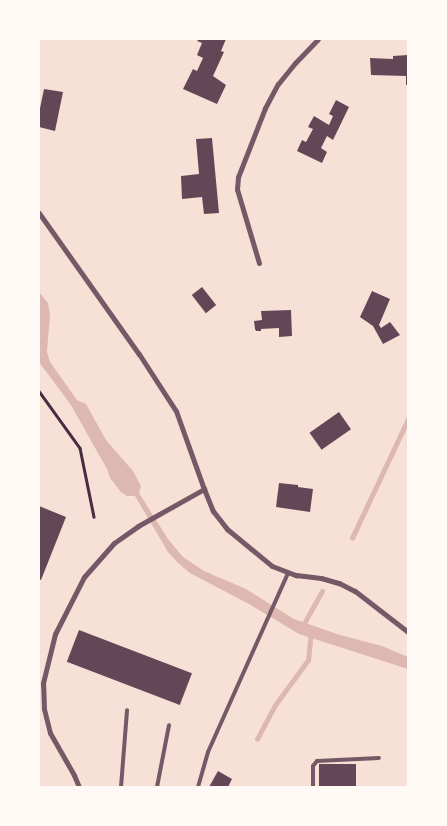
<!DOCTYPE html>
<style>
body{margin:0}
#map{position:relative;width:447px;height:826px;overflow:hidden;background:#f7e1d7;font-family:Rubik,sans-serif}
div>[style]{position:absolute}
.water>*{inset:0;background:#dcb8b0}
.stream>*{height:4.5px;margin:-2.25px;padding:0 2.25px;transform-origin:2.25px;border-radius:2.25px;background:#dcb8b0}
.building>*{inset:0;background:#644757;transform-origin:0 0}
.path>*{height:2.5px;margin:-1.25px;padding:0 1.25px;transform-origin:1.25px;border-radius:1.25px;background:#4a2c40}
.service>*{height:4px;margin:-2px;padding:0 2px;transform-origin:2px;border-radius:2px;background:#755966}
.minor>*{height:5px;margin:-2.5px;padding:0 2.5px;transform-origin:2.5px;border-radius:2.5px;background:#755966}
span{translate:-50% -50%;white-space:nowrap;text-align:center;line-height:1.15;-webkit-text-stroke:5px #fffaf5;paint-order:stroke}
.frame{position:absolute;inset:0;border:40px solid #fffaf5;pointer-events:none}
</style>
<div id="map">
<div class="water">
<i style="clip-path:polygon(39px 292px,48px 303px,50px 314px,47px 352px,50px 362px,77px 400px,86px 404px,106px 440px,133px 471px,141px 486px,139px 493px,168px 539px,183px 557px,204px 571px,246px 589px,294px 619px,340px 635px,382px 646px,408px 657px,408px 669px,299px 634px,249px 604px,190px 573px,178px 563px,168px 552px,135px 496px,127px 496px,121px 492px,110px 478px,108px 471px,71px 405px,39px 362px)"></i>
</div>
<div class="stream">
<i style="left:352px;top:538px;width:132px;rotate:-64.8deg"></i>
<i style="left:302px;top:627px;width:41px;rotate:-60.9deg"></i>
<i style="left:257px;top:739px;width:38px;rotate:-62deg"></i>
<i style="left:275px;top:705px;width:56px;rotate:-53.7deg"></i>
<i style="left:308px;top:660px;width:27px;rotate:-84deg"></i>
</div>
<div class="building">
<i style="clip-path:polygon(199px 39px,226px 39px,221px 51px,224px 52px,213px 76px,226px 85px,217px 104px,183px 89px,193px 69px,197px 71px,203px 58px,197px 55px,202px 43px,197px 41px)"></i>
<i style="clip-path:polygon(408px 55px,408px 85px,406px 85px,406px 76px,371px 75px,370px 58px,393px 59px,393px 56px)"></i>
<i style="clip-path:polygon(44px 89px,63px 92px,55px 131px,39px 127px,39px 113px)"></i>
<i style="clip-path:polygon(336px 100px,349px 107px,333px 140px,327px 136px,321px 148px,327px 152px,322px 163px,297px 151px,302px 140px,306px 142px,313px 129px,308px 127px,314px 116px,329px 125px,333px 116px,329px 114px)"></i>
<i style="clip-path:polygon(212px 138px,219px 213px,204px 214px,202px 197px,182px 199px,181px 176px,199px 174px,196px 139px)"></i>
<i style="left:202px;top:287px;width:23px;height:13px;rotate:52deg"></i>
<i style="clip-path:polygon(372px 291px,390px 299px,379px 325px,381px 328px,390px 322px,400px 335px,383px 344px,373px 326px,360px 317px)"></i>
<i style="clip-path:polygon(291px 310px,292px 336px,279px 337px,279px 328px,261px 329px,261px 331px,256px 331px,255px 329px,254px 321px,262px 320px,261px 311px)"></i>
<i style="left:339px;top:412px;width:21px;height:36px;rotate:55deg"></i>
<i style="clip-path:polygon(279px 483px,298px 485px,298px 487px,313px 489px,310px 512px,276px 507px)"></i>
<i style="clip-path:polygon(39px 506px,66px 517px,41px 580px,39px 579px)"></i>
<i style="left:79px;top:630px;width:121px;height:34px;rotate:21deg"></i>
<i style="left:319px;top:764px;width:37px;height:23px"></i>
<i style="clip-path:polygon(218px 771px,232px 779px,228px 787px,209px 787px)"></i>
</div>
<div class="path">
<i style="left:39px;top:391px;width:70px;rotate:54.3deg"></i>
<i style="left:80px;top:448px;width:70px;rotate:78.5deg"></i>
</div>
<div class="service">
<i style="left:121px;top:787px;width:77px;rotate:-85.5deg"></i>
<i style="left:157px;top:787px;width:63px;rotate:-79deg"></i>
<i style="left:198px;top:787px;width:36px;rotate:-74deg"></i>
<i style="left:208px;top:752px;width:196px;rotate:-65.9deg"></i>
<i style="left:313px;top:787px;width:21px;rotate:-90deg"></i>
<i style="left:313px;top:766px;width:6px;rotate:-51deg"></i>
<i style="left:317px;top:761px;width:62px;rotate:-2.8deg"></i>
</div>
<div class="minor">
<i style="left:39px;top:213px;width:173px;rotate:54.7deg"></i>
<i style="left:139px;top:354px;width:68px;rotate:57deg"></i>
<i style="left:176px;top:411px;width:83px;rotate:70.3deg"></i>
<i style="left:204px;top:489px;width:24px;rotate:68deg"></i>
<i style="left:213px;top:511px;width:23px;rotate:52deg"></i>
<i style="left:227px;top:529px;width:58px;rotate:39.4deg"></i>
<i style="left:272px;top:566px;width:26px;rotate:21deg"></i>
<i style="left:296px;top:575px;width:25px;rotate:7deg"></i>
<i style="left:321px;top:578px;width:19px;rotate:16deg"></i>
<i style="left:339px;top:583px;width:18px;rotate:27deg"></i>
<i style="left:355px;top:591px;width:67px;rotate:37.7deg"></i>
<i style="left:259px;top:263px;width:77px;rotate:-106.6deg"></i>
<i style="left:237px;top:189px;width:12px;rotate:-85deg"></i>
<i style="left:238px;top:177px;width:74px;rotate:-68.6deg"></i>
<i style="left:265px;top:108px;width:27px;rotate:-62deg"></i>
<i style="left:278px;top:84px;width:27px;rotate:-51deg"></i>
<i style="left:295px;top:63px;width:33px;rotate:-46deg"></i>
<i style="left:79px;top:787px;width:13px;rotate:-113deg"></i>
<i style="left:74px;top:775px;width:48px;rotate:-119.7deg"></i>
<i style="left:50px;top:733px;width:25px;rotate:-104deg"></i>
<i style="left:44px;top:709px;width:26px;rotate:-92deg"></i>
<i style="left:43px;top:683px;width:50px;rotate:-76.2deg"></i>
<i style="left:55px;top:634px;width:64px;rotate:-63deg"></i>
<i style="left:84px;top:577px;width:45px;rotate:-48.6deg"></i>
<i style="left:114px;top:543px;width:29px;rotate:-35deg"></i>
<i style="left:138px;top:526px;width:76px;rotate:-29.3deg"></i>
</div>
<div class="frame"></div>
</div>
